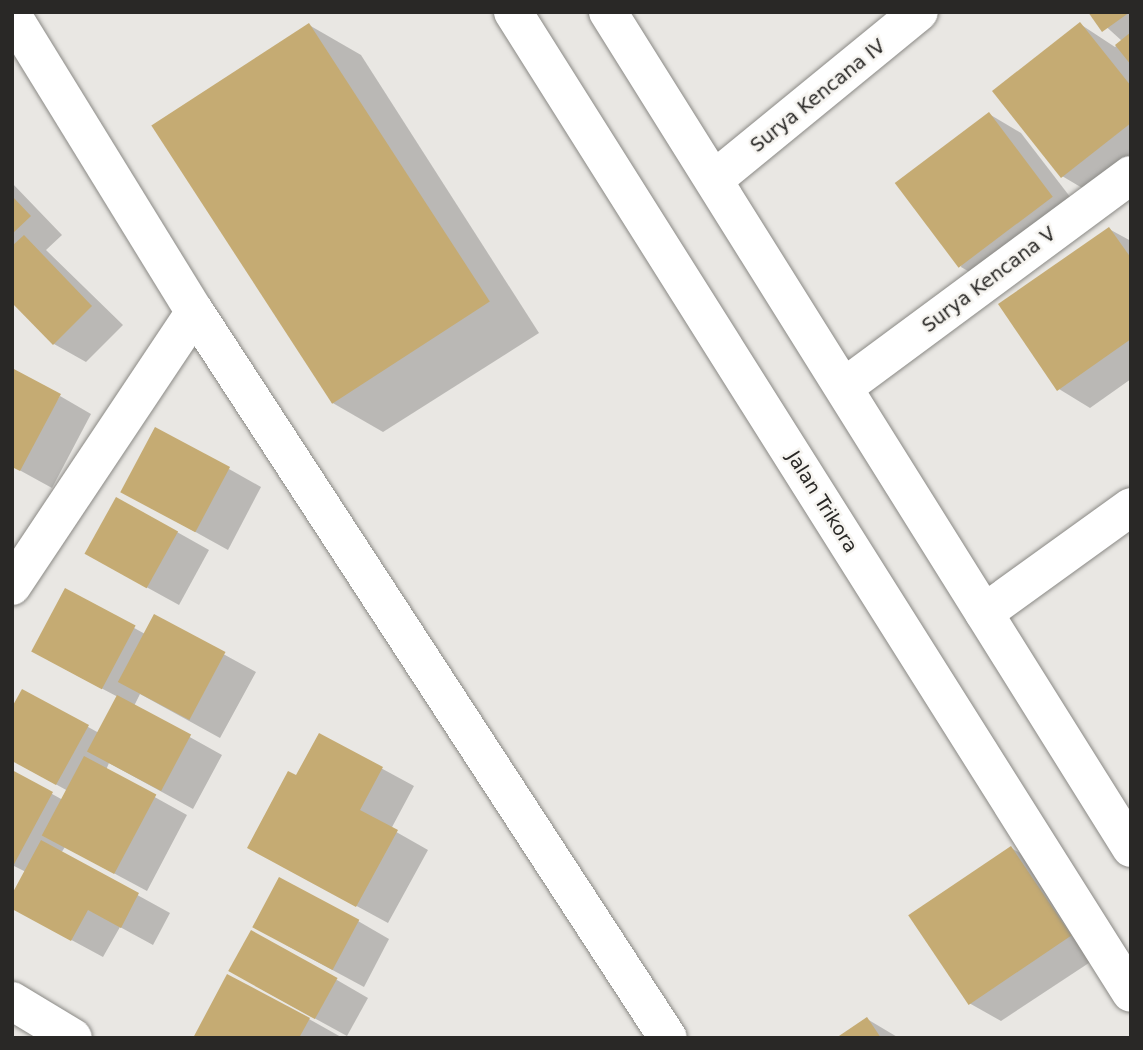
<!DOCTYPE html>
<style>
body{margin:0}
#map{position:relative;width:1143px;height:1050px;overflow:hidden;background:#e9e7e3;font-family:"DejaVu Sans",sans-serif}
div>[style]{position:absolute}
.shadow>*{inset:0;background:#0003}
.building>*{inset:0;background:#c5ab73;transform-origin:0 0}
.roads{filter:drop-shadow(0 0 2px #8a8985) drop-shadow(0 0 2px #8a8985)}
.minor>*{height:38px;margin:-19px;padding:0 19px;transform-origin:19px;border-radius:19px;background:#fff}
.primary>*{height:38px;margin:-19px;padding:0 19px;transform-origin:19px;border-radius:19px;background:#fff}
span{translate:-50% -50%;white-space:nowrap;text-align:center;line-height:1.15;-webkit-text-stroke:5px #f6f4f0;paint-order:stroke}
.street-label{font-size:19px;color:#292826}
.frame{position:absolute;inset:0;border:14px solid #292826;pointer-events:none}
</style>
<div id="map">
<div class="shadow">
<i style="clip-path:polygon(1090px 12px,1131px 12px,1131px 166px,1094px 195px,1062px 176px,1080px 24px,1115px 47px,1122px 41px)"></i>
<i style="clip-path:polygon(309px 25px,361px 55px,539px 333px,383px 432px,331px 402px)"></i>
<i style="clip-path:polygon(989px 114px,1021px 133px,1084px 215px,992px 285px,961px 267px)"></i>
<i style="clip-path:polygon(12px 183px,62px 235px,46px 250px,123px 325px,86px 362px,54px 344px,12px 301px)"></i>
<i style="clip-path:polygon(1109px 229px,1131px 241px,1131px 379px,1090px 408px,1059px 389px)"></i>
<i style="clip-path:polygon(60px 396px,91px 414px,52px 488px,12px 466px)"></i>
<i style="clip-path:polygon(229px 469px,261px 487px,228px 550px,154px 509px)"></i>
<i style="clip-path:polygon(177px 532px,209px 550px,179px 605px,119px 572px)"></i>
<i style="clip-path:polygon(66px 590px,145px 634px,154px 616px,256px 672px,220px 738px,140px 694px,134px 706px,222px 755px,193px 809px,109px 763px,106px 770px,187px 815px,147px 891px,65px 847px,61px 853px,170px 913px,153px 945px,120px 927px,103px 957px,40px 923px,26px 872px,12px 865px,12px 772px,63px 800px,68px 791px,12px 760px,23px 691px,99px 733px,118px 697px,65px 669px)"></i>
<i style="clip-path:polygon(320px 735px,414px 786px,391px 829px,428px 850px,388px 923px,281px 865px,297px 778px)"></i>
<i style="clip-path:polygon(1011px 848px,1043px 866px,1101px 955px,1001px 1021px,969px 1003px)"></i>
<i style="clip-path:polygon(358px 921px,389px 939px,364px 987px,286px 945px)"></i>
<i style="clip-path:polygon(337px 980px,368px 998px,347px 1036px,263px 990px)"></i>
<i style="clip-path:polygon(309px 1019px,341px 1037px,194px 1038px)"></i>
<i style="clip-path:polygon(867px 1019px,899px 1038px,839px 1038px)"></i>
</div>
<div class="building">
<i style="clip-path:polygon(1088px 12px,1130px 12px,1102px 32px)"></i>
<i style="clip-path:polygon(1080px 22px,1131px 86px,1131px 123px,1061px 178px,992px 91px)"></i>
<i style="left:309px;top:23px;width:332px;height:188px;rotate:57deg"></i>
<i style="clip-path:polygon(1131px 32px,1131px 65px,1115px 45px)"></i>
<i style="left:989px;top:112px;width:106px;height:118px;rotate:53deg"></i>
<i style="clip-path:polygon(12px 196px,31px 216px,12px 234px)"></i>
<i style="clip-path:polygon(1109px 227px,1131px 258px,1131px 339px,1057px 391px,998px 304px)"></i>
<i style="clip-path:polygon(24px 235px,92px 306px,53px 345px,12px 303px,12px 246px)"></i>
<i style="clip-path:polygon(12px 368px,61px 394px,20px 471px,12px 467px)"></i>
<i style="left:155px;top:427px;width:85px;height:74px;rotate:28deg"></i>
<i style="left:116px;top:497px;width:71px;height:65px;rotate:29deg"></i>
<i style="left:65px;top:588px;width:80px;height:72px;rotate:28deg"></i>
<i style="left:154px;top:614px;width:81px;height:77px;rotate:28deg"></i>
<i style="clip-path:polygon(22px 689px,89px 725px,56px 785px,12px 761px,12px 707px)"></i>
<i style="left:117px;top:695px;width:84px;height:64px;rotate:28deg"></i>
<i style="clip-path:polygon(319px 733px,383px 767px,360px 810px,398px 830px,356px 907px,247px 848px,288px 771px,296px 775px)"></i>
<i style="left:84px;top:756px;width:82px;height:90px;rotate:28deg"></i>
<i style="clip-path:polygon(12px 770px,53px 792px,12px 868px)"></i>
<i style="clip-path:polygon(41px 840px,139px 893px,121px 928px,88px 910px,71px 941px,12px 909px,12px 894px)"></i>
<i style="left:1011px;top:846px;width:108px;height:124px;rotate:56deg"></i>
<i style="left:279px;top:877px;width:91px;height:57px;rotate:28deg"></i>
<i style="left:251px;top:930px;width:99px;height:47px;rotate:29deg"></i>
<i style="clip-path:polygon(227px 974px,310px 1018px,299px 1038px,193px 1038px)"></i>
<i style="clip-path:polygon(867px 1017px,881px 1038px,836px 1038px)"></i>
</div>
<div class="roads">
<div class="minor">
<i style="left:12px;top:15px;width:349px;rotate:58.4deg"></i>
<i style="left:195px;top:312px;width:866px;rotate:56.92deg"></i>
<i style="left:716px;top:178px;width:262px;rotate:-39.3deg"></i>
<i style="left:847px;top:385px;width:353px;rotate:-36.5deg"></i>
<i style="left:12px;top:586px;width:329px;rotate:-56.3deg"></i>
<i style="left:984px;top:613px;width:181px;rotate:-35.8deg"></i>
<i style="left:12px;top:1001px;width:71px;rotate:31.2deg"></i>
</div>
<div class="primary">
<i style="left:513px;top:12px;width:1159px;rotate:57.79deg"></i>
<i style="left:608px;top:12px;width:986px;rotate:57.97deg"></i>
</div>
</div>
<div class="street-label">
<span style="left:818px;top:96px;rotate:-39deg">Surya Kencana IV</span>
<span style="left:989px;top:280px;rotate:-37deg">Surya Kencana V</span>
<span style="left:822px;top:502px;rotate:58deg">Jalan Trikora</span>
</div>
<div class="frame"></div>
</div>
